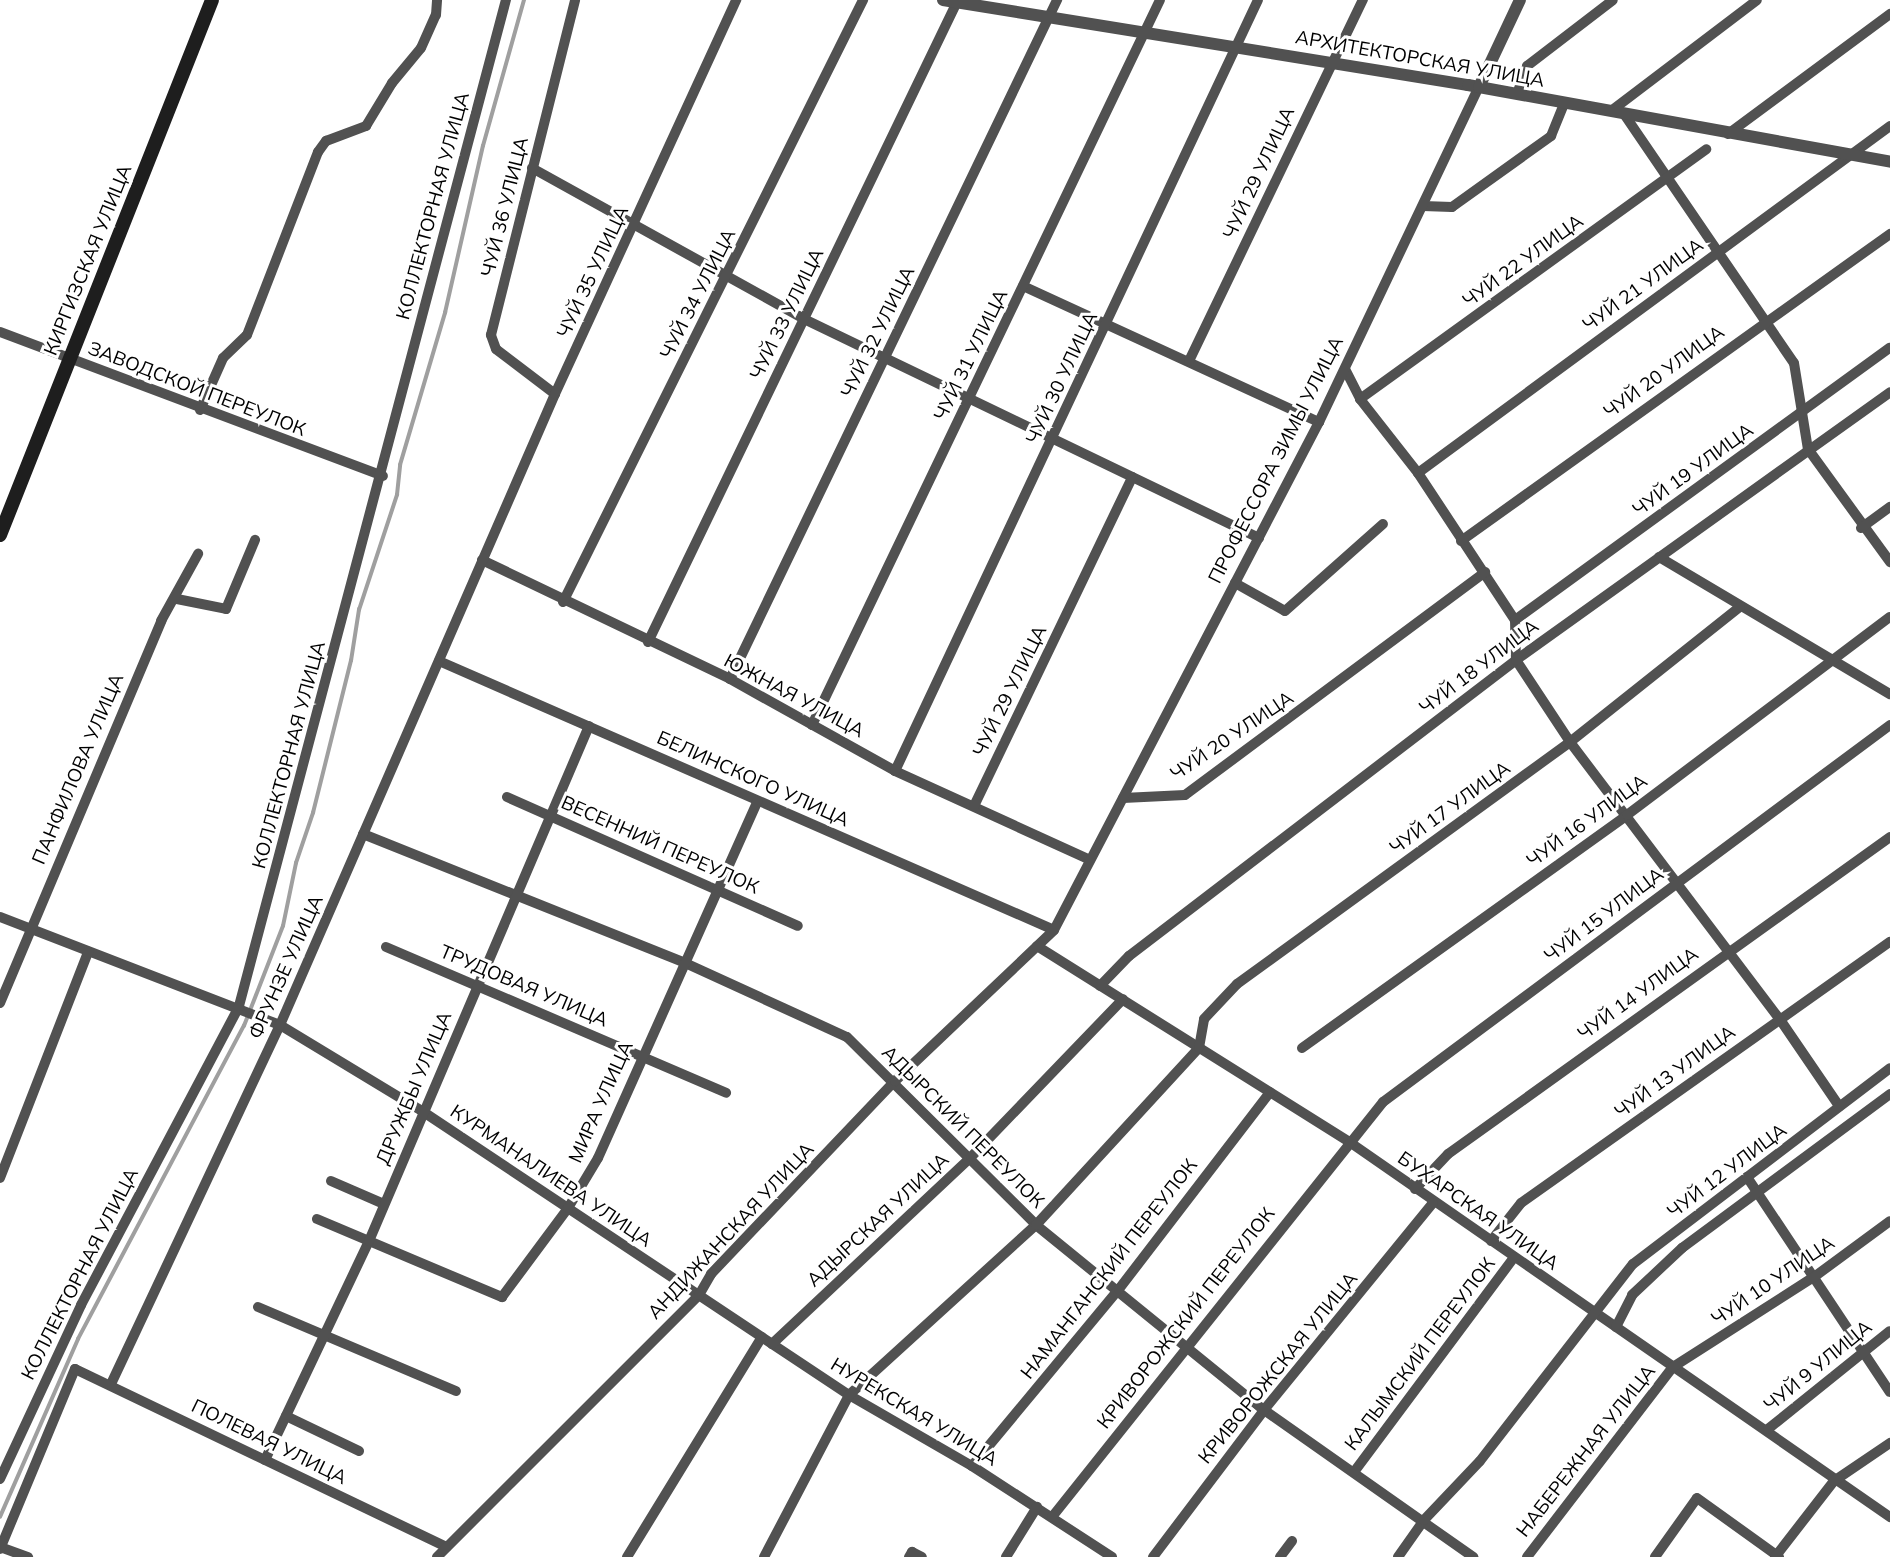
<!DOCTYPE html>
<meta charset="utf-8">
<style>
body{margin:0}
#map{position:relative;width:1890px;height:1557px;overflow:hidden;background:#fff;font-family:Mulish,sans-serif}
div>[style]{position:absolute}
.stream>*{height:3.5px;margin:-1.75px;padding:0 1.75px;transform-origin:1.75px;border-radius:1.75px;background:#9f9f9f}
.minor>*{height:10px;margin:-5px;padding:0 5px;transform-origin:5px;border-radius:5px;background:#515151}
.tertiary>*{height:12px;margin:-6px;padding:0 6px;transform-origin:6px;border-radius:6px;background:#515151}
.secondary>*{height:14px;margin:-7px;padding:0 7px;transform-origin:7px;border-radius:7px;background:#1e1e1e}
span{translate:-50% -50%;white-space:nowrap;text-align:center;line-height:1.15;-webkit-text-stroke:6px #fff;paint-order:stroke}
.street-label{font-size:19px;color:#000}
</style>
<div id="map">
<div class="stream">
<i style="left:0;top:1517px;width:194px;rotate:-66.3deg"></i>
<i style="left:78px;top:1339px;width:354px;rotate:-62.1deg"></i>
<i style="left:244px;top:1026px;width:107px;rotate:-68.7deg"></i>
<i style="left:283px;top:926px;width:64px;rotate:-78.3deg"></i>
<i style="left:296px;top:863px;width:53px;rotate:-71.2deg"></i>
<i style="left:313px;top:813px;width:157px;rotate:-76deg"></i>
<i style="left:351px;top:661px;width:52px;rotate:-81.1deg"></i>
<i style="left:359px;top:610px;width:121px;rotate:-71.7deg"></i>
<i style="left:397px;top:495px;width:30px;rotate:-84deg"></i>
<i style="left:400px;top:465px;width:159px;rotate:-73.5deg"></i>
<i style="left:445px;top:313px;width:171px;rotate:-77.2deg"></i>
<i style="left:483px;top:146px;width:152px;rotate:-74.3deg"></i>
</div>
<div class="minor">
<i style="left:1517px;top:94px;width:30px;rotate:-70deg"></i>
<i style="left:1527px;top:66px;width:108px;rotate:-37.5deg"></i>
<i style="left:1611px;top:111px;width:183px;rotate:-37.2deg"></i>
<i style="left:1624px;top:114px;width:301px;rotate:55.7deg"></i>
<i style="left:1794px;top:363px;width:87px;rotate:80.8deg"></i>
<i style="left:1808px;top:449px;width:140px;rotate:54deg"></i>
<i style="left:1728px;top:134px;width:202px;rotate:-36.5deg"></i>
<i style="left:532px;top:168px;width:311px;rotate:29deg"></i>
<i style="left:804px;top:319px;width:505px;rotate:25.7deg"></i>
<i style="left:1423px;top:206px;width:29px;rotate:2deg"></i>
<i style="left:1452px;top:207px;width:122px;rotate:-35.6deg"></i>
<i style="left:1551px;top:136px;width:35px;rotate:-68deg"></i>
<i style="left:1023px;top:286px;width:326px;rotate:24.7deg"></i>
<i style="left:0;top:332px;width:409px;rotate:20.6deg"></i>
<i style="left:1189px;top:361px;width:401px;rotate:-64.3deg"></i>
<i style="left:1345px;top:369px;width:34px;rotate:63deg"></i>
<i style="left:1360px;top:399px;width:94px;rotate:51.9deg"></i>
<i style="left:1418px;top:473px;width:176px;rotate:56.6deg"></i>
<i style="left:1515px;top:620px;width:40px;rotate:88.6deg"></i>
<i style="left:1516px;top:660px;width:98px;rotate:56.6deg"></i>
<i style="left:1570px;top:742px;width:346px;rotate:52.9deg"></i>
<i style="left:1779px;top:1018px;width:107px;rotate:55.7deg"></i>
<i style="left:555px;top:394px;width:74px;rotate:-142.7deg"></i>
<i style="left:496px;top:349px;width:15px;rotate:-110deg"></i>
<i style="left:491px;top:335px;width:345px;rotate:-75.9deg"></i>
<i style="left:1360px;top:399px;width:427px;rotate:-35.8deg"></i>
<i style="left:200px;top:410px;width:57px;rotate:-66.1deg"></i>
<i style="left:223px;top:358px;width:33px;rotate:-44deg"></i>
<i style="left:247px;top:335px;width:196px;rotate:-68.8deg"></i>
<i style="left:318px;top:152px;width:14px;rotate:-54deg"></i>
<i style="left:326px;top:141px;width:43px;rotate:-20.6deg"></i>
<i style="left:366px;top:126px;width:50px;rotate:-58.8deg"></i>
<i style="left:392px;top:83px;width:45px;rotate:-50.4deg"></i>
<i style="left:421px;top:48px;width:36px;rotate:-66deg"></i>
<i style="left:436px;top:15px;width:15px;rotate:-86deg"></i>
<i style="left:1418px;top:473px;width:586px;rotate:-36.32deg"></i>
<i style="left:1861px;top:528px;width:36px;rotate:-36deg"></i>
<i style="left:1461px;top:541px;width:528px;rotate:-35.59deg"></i>
<i style="left:1659px;top:557px;width:269px;rotate:30.7deg"></i>
<i style="left:482px;top:560px;width:275px;rotate:25.6deg"></i>
<i style="left:730px;top:679px;width:189px;rotate:29.1deg"></i>
<i style="left:895px;top:771px;width:214px;rotate:24.5deg"></i>
<i style="left:1235px;top:583px;width:57px;rotate:29.2deg"></i>
<i style="left:1285px;top:611px;width:131px;rotate:-41.6deg"></i>
<i style="left:177px;top:599px;width:50px;rotate:11.5deg"></i>
<i style="left:226px;top:609px;width:75px;rotate:-67.2deg"></i>
<i style="left:563px;top:602px;width:673px;rotate:-63.51deg"></i>
<i style="left:1515px;top:620px;width:463px;rotate:-36deg"></i>
<i style="left:648px;top:642px;width:713px;rotate:-64.23deg"></i>
<i style="left:439px;top:661px;width:671px;rotate:23.62deg"></i>
<i style="left:730px;top:679px;width:754px;rotate:-64.28deg"></i>
<i style="left:812px;top:725px;width:804px;rotate:-64.36deg"></i>
<i style="left:895px;top:771px;width:852px;rotate:-64.79deg"></i>
<i style="left:507px;top:797px;width:318px;rotate:23.9deg"></i>
<i style="left:1123px;top:798px;width:62px;rotate:-2.8deg"></i>
<i style="left:1185px;top:795px;width:374px;rotate:-36.6deg"></i>
<i style="left:974px;top:806px;width:365px;rotate:-64.3deg"></i>
<i style="left:363px;top:834px;width:345px;rotate:21.8deg"></i>
<i style="left:683px;top:962px;width:180px;rotate:24.6deg"></i>
<i style="left:847px;top:1037px;width:267px;rotate:44.8deg"></i>
<i style="left:1036px;top:1225px;width:294px;rotate:39.1deg"></i>
<i style="left:1264px;top:1410px;width:256px;rotate:35.1deg"></i>
<i style="left:0;top:917px;width:300px;rotate:21.1deg"></i>
<i style="left:280px;top:1025px;width:166px;rotate:31.2deg"></i>
<i style="left:422px;top:1111px;width:513px;rotate:33.63deg"></i>
<i style="left:849px;top:1395px;width:142px;rotate:30deg"></i>
<i style="left:972px;top:1466px;width:167px;rotate:33deg"></i>
<i style="left:1037px;top:946px;width:367px;rotate:32.1deg"></i>
<i style="left:1348px;top:1141px;width:660px;rotate:34.75deg"></i>
<i style="left:386px;top:947px;width:370px;rotate:23.2deg"></i>
<i style="left:1100px;top:986px;width:42px;rotate:-46deg"></i>
<i style="left:1129px;top:956px;width:487px;rotate:-37.4deg"></i>
<i style="left:1516px;top:660px;width:460px;rotate:-35.6deg"></i>
<i style="left:0;top:1003px;width:415px;rotate:-67.1deg"></i>
<i style="left:161px;top:621px;width:77px;rotate:-61.1deg"></i>
<i style="left:1302px;top:1048px;width:400px;rotate:-35.6deg"></i>
<i style="left:1627px;top:815px;width:329px;rotate:-37deg"></i>
<i style="left:1747px;top:1177px;width:258px;rotate:56.4deg"></i>
<i style="left:0;top:1178px;width:243px;rotate:-68.7deg"></i>
<i style="left:331px;top:1181px;width:58px;rotate:23.5deg"></i>
<i style="left:1415px;top:1189px;width:48px;rotate:-46.7deg"></i>
<i style="left:1448px;top:1154px;width:544px;rotate:-35.65deg"></i>
<i style="left:317px;top:1219px;width:201px;rotate:22.9deg"></i>
<i style="left:502px;top:1297px;width:111px;rotate:-53.4deg"></i>
<i style="left:568px;top:1208px;width:58px;rotate:-59deg"></i>
<i style="left:598px;top:1158px;width:391px;rotate:-65.9deg"></i>
<i style="left:1491px;top:1241px;width:48px;rotate:-51.7deg"></i>
<i style="left:1521px;top:1203px;width:452px;rotate:-35.3deg"></i>
<i style="left:258px;top:1307px;width:215px;rotate:23deg"></i>
<i style="left:1616px;top:1327px;width:36px;rotate:-63deg"></i>
<i style="left:1632px;top:1295px;width:69px;rotate:-43.2deg"></i>
<i style="left:1682px;top:1248px;width:259px;rotate:-36.5deg"></i>
<i style="left:772px;top:1344px;width:273px;rotate:-43.2deg"></i>
<i style="left:971px;top:1157px;width:219px;rotate:-46.1deg"></i>
<i style="left:111px;top:1384px;width:397px;rotate:-64.8deg"></i>
<i style="left:280px;top:1025px;width:688px;rotate:-66.45deg"></i>
<i style="left:555px;top:394px;width:434px;rotate:-65.3deg"></i>
<i style="left:286px;top:1416px;width:81px;rotate:25.6deg"></i>
<i style="left:1768px;top:1429px;width:156px;rotate:-38.8deg"></i>
<i style="left:265px;top:1460px;width:242px;rotate:-64.6deg"></i>
<i style="left:369px;top:1241px;width:560px;rotate:-66.87deg"></i>
<i style="left:972px;top:1466px;width:230px;rotate:-50.3deg"></i>
<i style="left:1119px;top:1289px;width:248px;rotate:-52.5deg"></i>
<i style="left:1354px;top:1472px;width:268px;rotate:-53.3deg"></i>
<i style="left:0;top:1479px;width:192px;rotate:-65deg"></i>
<i style="left:81px;top:1305px;width:338px;rotate:-62.1deg"></i>
<i style="left:239px;top:1006px;width:1041px;rotate:-75.14deg"></i>
<i style="left:1052px;top:1517px;width:531px;rotate:-51.42deg"></i>
<i style="left:1383px;top:1102px;width:632px;rotate:-36.63deg"></i>
<i style="left:0;top:1547px;width:30px;rotate:20deg"></i>
<i style="left:0;top:1549px;width:195px;rotate:-67.4deg"></i>
<i style="left:75px;top:1369px;width:412px;rotate:25.6deg"></i>
<i style="left:437px;top:1557px;width:371px;rotate:-45deg"></i>
<i style="left:699px;top:1295px;width:24px;rotate:-60deg"></i>
<i style="left:711px;top:1274px;width:267px;rotate:-46.4deg"></i>
<i style="left:895px;top:1081px;width:219px;rotate:-43.5deg"></i>
<i style="left:1054px;top:930px;width:573px;rotate:-62.45deg"></i>
<i style="left:1319px;top:422px;width:371px;rotate:-64.5deg"></i>
<i style="left:627px;top:1557px;width:258px;rotate:-58.5deg"></i>
<i style="left:764px;top:1557px;width:183px;rotate:-62.3deg"></i>
<i style="left:849px;top:1395px;width:253px;rotate:-42.3deg"></i>
<i style="left:1036px;top:1225px;width:241px;rotate:-47.4deg"></i>
<i style="left:1199px;top:1048px;width:29px;rotate:-80deg"></i>
<i style="left:1204px;top:1019px;width:48px;rotate:-46.7deg"></i>
<i style="left:1237px;top:984px;width:412px;rotate:-36deg"></i>
<i style="left:1570px;top:742px;width:217px;rotate:-38.5deg"></i>
<i style="left:909px;top:1557px;width:6px;rotate:-59deg"></i>
<i style="left:912px;top:1552px;width:11px;rotate:27deg"></i>
<i style="left:1006px;top:1557px;width:59px;rotate:-58.2deg"></i>
<i style="left:1153px;top:1557px;width:184px;rotate:-52.9deg"></i>
<i style="left:1264px;top:1410px;width:267px;rotate:-50.8deg"></i>
<i style="left:1280px;top:1557px;width:20px;rotate:-53deg"></i>
<i style="left:1398px;top:1557px;width:45px;rotate:-54.9deg"></i>
<i style="left:1424px;top:1520px;width:81px;rotate:-46.5deg"></i>
<i style="left:1480px;top:1461px;width:249px;rotate:-52.2deg"></i>
<i style="left:1633px;top:1264px;width:323px;rotate:-37.3deg"></i>
<i style="left:1527px;top:1557px;width:240px;rotate:-52.5deg"></i>
<i style="left:1673px;top:1367px;width:167px;rotate:-32.6deg"></i>
<i style="left:1814px;top:1277px;width:94px;rotate:-36.4deg"></i>
<i style="left:1655px;top:1557px;width:72px;rotate:-54.6deg"></i>
<i style="left:1697px;top:1498px;width:101px;rotate:35.7deg"></i>
<i style="left:1775px;top:1557px;width:96px;rotate:-52.2deg"></i>
<i style="left:1834px;top:1481px;width:68px;rotate:-34.2deg"></i>
</div>
<div class="tertiary">
<i style="left:943px;top:0;width:532px;rotate:9.2deg"></i>
<i style="left:1468px;top:85px;width:429px;rotate:10.3deg"></i>
<i style="left:1479px;top:87px;width:96px;rotate:-64.8deg"></i>
</div>
<div class="secondary">
<i style="left:0;top:535px;width:575px;rotate:-68.38deg"></i>
</div>
<div class="street-label">
<span style="left:1420px;top:59px;rotate:10deg">АРХИТЕКТОРСКАЯ УЛИЦА</span>
<span style="left:1259px;top:173px;rotate:-65deg">ЧУЙ 29 УЛИЦА</span>
<span style="left:433px;top:206px;rotate:-75deg">КОЛЛЕКТОРНАЯ УЛИЦА</span>
<span style="left:505px;top:207px;rotate:-76deg">ЧУЙ 36 УЛИЦА</span>
<span style="left:88px;top:260px;rotate:-68deg">КИРГИЗСКАЯ УЛИЦА</span>
<span style="left:1523px;top:261px;rotate:-36deg">ЧУЙ 22 УЛИЦА</span>
<span style="left:593px;top:272px;rotate:-65deg">ЧУЙ 35 УЛИЦА</span>
<span style="left:1643px;top:285px;rotate:-36deg">ЧУЙ 21 УЛИЦА</span>
<span style="left:698px;top:294px;rotate:-63deg">ЧУЙ 34 УЛИЦА</span>
<span style="left:787px;top:314px;rotate:-64deg">ЧУЙ 33 УЛИЦА</span>
<span style="left:878px;top:332px;rotate:-64deg">ЧУЙ 32 УЛИЦА</span>
<span style="left:971px;top:355px;rotate:-64deg">ЧУЙ 31 УЛИЦА</span>
<span style="left:1664px;top:372px;rotate:-36deg">ЧУЙ 20 УЛИЦА</span>
<span style="left:1062px;top:378px;rotate:-65deg">ЧУЙ 30 УЛИЦА</span>
<span style="left:197px;top:389px;rotate:21deg">ЗАВОДСКОЙ ПЕРЕУЛОК</span>
<span style="left:1276px;top:460px;rotate:-63deg">ПРОФЕССОРА ЗИМЫ УЛИЦА</span>
<span style="left:1693px;top:470px;rotate:-36deg">ЧУЙ 19 УЛИЦА</span>
<span style="left:1479px;top:667px;rotate:-37deg">ЧУЙ 18 УЛИЦА</span>
<span style="left:1010px;top:691px;rotate:-64deg">ЧУЙ 29 УЛИЦА</span>
<span style="left:794px;top:696px;rotate:28deg">ЮЖНАЯ УЛИЦА</span>
<span style="left:1232px;top:736px;rotate:-34deg">ЧУЙ 20 УЛИЦА</span>
<span style="left:289px;top:755px;rotate:-75deg">КОЛЛЕКТОРНАЯ УЛИЦА</span>
<span style="left:78px;top:769px;rotate:-67deg">ПАНФИЛОВА УЛИЦА</span>
<span style="left:753px;top:779px;rotate:24deg">БЕЛИНСКОГО УЛИЦА</span>
<span style="left:1450px;top:808px;rotate:-36deg">ЧУЙ 17 УЛИЦА</span>
<span style="left:1587px;top:821px;rotate:-36deg">ЧУЙ 16 УЛИЦА</span>
<span style="left:660px;top:845px;rotate:24deg">ВЕСЕННИЙ ПЕРЕУЛОК</span>
<span style="left:1604px;top:915px;rotate:-37deg">ЧУЙ 15 УЛИЦА</span>
<span style="left:286px;top:967px;rotate:-66deg">ФРУНЗЕ УЛИЦА</span>
<span style="left:524px;top:986px;rotate:23deg">ТРУДОВАЯ УЛИЦА</span>
<span style="left:1638px;top:994px;rotate:-36deg">ЧУЙ 14 УЛИЦА</span>
<span style="left:1675px;top:1072px;rotate:-36deg">ЧУЙ 13 УЛИЦА</span>
<span style="left:414px;top:1088px;rotate:-67deg">ДРУЖБЫ УЛИЦА</span>
<span style="left:601px;top:1102px;rotate:-66deg">МИРА УЛИЦА</span>
<span style="left:963px;top:1127px;rotate:45deg">АДЫРСКИЙ ПЕРЕУЛОК</span>
<span style="left:1727px;top:1171px;rotate:-37deg">ЧУЙ 12 УЛИЦА</span>
<span style="left:551px;top:1176px;rotate:34deg">КУРМАНАЛИЕВА УЛИЦА</span>
<span style="left:1478px;top:1211px;rotate:35deg">БУХАРСКАЯ УЛИЦА</span>
<span style="left:878px;top:1220px;rotate:-43deg">АДЫРСКАЯ УЛИЦА</span>
<span style="left:731px;top:1231px;rotate:-47deg">АНДИЖАНСКАЯ УЛИЦА</span>
<span style="left:1109px;top:1269px;rotate:-52deg">НАМАНГАНСКИЙ ПЕРЕУЛОК</span>
<span style="left:80px;top:1274px;rotate:-63deg">КОЛЛЕКТОРНАЯ УЛИЦА</span>
<span style="left:1773px;top:1281px;rotate:-34deg">ЧУЙ 10 УЛИЦА</span>
<span style="left:1186px;top:1318px;rotate:-52deg">КРИВОРОЖСКИЙ ПЕРЕУЛОК</span>
<span style="left:1420px;top:1354px;rotate:-53deg">КАЛЫМСКИЙ ПЕРЕУЛОК</span>
<span style="left:1818px;top:1366px;rotate:-39deg">ЧУЙ 9 УЛИЦА</span>
<span style="left:1278px;top:1368px;rotate:-51deg">КРИВОРОЖСКАЯ УЛИЦА</span>
<span style="left:914px;top:1412px;rotate:31deg">НУРЕКСКАЯ УЛИЦА</span>
<span style="left:269px;top:1442px;rotate:26deg">ПОЛЕВАЯ УЛИЦА</span>
<span style="left:1586px;top:1451px;rotate:-52deg">НАБЕРЕЖНАЯ УЛИЦА</span>
</div>
</div>
